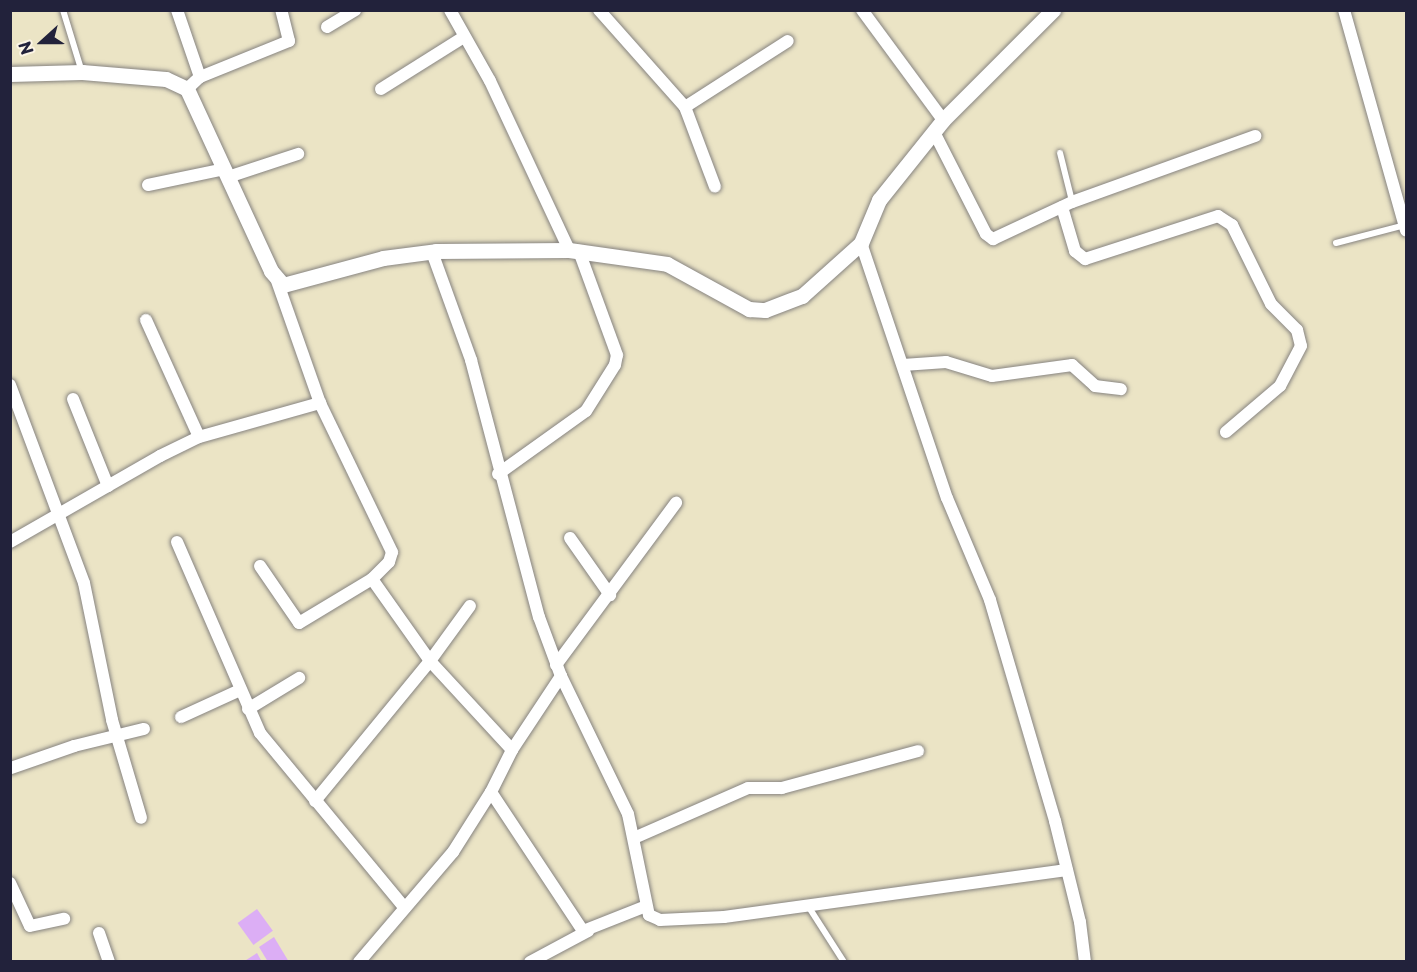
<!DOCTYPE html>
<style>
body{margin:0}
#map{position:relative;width:1417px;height:972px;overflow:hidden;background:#ebe4c5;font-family:"Playpen Sans",sans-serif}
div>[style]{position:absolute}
.building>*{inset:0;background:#dcaef5;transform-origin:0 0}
.roads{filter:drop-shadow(0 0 2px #868380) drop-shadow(0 0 2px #868380)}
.service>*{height:6px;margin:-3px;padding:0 3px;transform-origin:3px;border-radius:3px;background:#fff}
.minor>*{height:12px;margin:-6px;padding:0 6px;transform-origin:6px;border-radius:6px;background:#fff}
.tertiary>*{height:15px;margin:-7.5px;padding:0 7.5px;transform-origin:7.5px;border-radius:7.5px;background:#fff}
span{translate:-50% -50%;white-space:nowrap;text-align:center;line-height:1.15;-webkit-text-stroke:4.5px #fcf5e5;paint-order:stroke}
.frame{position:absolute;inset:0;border:12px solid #22223b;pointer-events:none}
.north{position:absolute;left:12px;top:12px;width:60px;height:60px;-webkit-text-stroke:4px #fcf5e5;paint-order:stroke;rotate:249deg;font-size:16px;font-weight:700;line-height:24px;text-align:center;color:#22223b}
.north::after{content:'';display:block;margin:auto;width:21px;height:27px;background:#22223b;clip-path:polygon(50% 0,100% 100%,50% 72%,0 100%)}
</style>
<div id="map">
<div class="building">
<i style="left:257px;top:909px;width:27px;height:24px;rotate:54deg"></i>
<i style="clip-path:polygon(274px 937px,289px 962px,268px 962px,259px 947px)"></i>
<i style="clip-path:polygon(257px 953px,262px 962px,243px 962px)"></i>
</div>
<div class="roads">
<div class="service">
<i style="left:63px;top:10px;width:65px;rotate:73deg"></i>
<i style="left:1060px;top:153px;width:49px;rotate:76deg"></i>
<i style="left:1336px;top:243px;width:71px;rotate:-14.6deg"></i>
<i style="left:808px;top:906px;width:67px;rotate:57.3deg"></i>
</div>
<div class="minor">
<i style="left:177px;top:10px;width:71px;rotate:71.1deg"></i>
<i style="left:450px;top:10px;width:81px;rotate:60.6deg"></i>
<i style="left:490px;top:81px;width:187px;rotate:64.9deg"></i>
<i style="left:599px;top:10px;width:130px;rotate:48.4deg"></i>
<i style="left:685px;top:107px;width:122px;rotate:-32.7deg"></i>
<i style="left:862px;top:10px;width:137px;rotate:53.6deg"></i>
<i style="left:1344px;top:10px;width:229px;rotate:74.3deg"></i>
<i style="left:327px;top:27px;width:33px;rotate:-31deg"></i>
<i style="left:187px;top:89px;width:18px;rotate:-43deg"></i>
<i style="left:200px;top:77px;width:96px;rotate:-22deg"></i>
<i style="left:289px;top:41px;width:32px;rotate:-104deg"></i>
<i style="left:381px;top:89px;width:98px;rotate:-32.1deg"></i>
<i style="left:685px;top:107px;width:85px;rotate:69.4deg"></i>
<i style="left:934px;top:132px;width:114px;rotate:63deg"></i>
<i style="left:986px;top:234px;width:9px;rotate:36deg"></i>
<i style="left:993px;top:239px;width:87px;rotate:-25.1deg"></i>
<i style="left:1072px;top:202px;width:195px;rotate:-19.8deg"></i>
<i style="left:228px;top:177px;width:74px;rotate:-18.2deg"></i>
<i style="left:148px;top:185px;width:79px;rotate:-11.7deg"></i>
<i style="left:1062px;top:207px;width:46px;rotate:73.5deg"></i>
<i style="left:1075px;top:251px;width:13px;rotate:39deg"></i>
<i style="left:1085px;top:259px;width:140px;rotate:-17.9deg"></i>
<i style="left:1218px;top:216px;width:17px;rotate:33deg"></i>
<i style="left:1232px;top:225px;width:88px;rotate:63.7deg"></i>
<i style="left:1271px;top:304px;width:37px;rotate:45deg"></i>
<i style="left:1297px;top:330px;width:16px;rotate:76deg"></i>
<i style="left:1301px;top:346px;width:45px;rotate:117.7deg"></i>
<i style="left:1280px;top:386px;width:71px;rotate:139.6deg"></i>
<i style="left:861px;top:243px;width:269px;rotate:71.4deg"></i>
<i style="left:947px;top:498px;width:111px;rotate:67.1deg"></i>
<i style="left:990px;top:600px;width:230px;rotate:73.6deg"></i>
<i style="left:1055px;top:821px;width:104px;rotate:76.1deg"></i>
<i style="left:1080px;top:922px;width:40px;rotate:82.9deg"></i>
<i style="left:432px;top:252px;width:115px;rotate:70.1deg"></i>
<i style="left:471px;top:360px;width:266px;rotate:75.2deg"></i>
<i style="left:539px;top:617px;width:63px;rotate:69.6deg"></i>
<i style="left:561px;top:676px;width:153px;rotate:64.1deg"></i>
<i style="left:628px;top:814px;width:103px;rotate:78.3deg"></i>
<i style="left:649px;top:915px;width:12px;rotate:24deg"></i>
<i style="left:660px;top:920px;width:64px;rotate:-2.7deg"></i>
<i style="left:724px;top:917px;width:346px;rotate:-7.8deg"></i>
<i style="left:146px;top:320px;width:128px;rotate:65.6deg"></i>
<i style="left:903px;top:365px;width:43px;rotate:-4deg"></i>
<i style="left:946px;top:362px;width:48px;rotate:16.9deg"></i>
<i style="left:992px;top:376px;width:81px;rotate:-7.8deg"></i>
<i style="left:1072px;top:365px;width:31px;rotate:42deg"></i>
<i style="left:1095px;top:386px;width:26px;rotate:7deg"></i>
<i style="left:10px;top:385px;width:211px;rotate:69.5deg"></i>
<i style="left:84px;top:583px;width:140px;rotate:78.4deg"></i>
<i style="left:112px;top:720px;width:102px;rotate:73.5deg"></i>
<i style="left:73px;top:399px;width:94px;rotate:68.1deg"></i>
<i style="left:498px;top:474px;width:108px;rotate:-35.6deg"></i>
<i style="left:586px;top:411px;width:54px;rotate:-57.8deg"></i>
<i style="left:615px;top:365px;width:10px;rotate:-79deg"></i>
<i style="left:617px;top:355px;width:111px;rotate:-110.1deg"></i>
<i style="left:570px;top:538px;width:70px;rotate:54.9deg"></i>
<i style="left:10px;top:542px;width:173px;rotate:-29.8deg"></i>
<i style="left:160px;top:456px;width:43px;rotate:-26deg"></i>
<i style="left:199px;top:437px;width:126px;rotate:-15.7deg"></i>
<i style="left:177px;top:542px;width:208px;rotate:66.5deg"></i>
<i style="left:260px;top:733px;width:227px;rotate:50.4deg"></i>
<i style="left:260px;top:566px;width:69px;rotate:55.6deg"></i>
<i style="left:299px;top:623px;width:85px;rotate:-31.1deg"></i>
<i style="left:372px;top:579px;width:24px;rotate:-45deg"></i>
<i style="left:389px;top:562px;width:10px;rotate:-73deg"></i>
<i style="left:392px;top:552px;width:165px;rotate:-115.8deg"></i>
<i style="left:320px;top:403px;width:129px;rotate:-109.4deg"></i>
<i style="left:372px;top:579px;width:100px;rotate:54.7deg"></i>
<i style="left:430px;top:661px;width:121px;rotate:47.3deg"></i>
<i style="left:556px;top:665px;width:202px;rotate:-53.5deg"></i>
<i style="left:248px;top:709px;width:60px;rotate:-31.3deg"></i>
<i style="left:181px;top:717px;width:65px;rotate:-24.6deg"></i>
<i style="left:11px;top:768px;width:67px;rotate:-19.2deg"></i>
<i style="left:74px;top:746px;width:72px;rotate:-13.7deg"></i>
<i style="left:491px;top:792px;width:167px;rotate:56.5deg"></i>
<i style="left:583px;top:931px;width:68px;rotate:-21.6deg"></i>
<i style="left:315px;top:801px;width:181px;rotate:-50.6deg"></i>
<i style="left:430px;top:661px;width:68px;rotate:-54deg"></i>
<i style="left:634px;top:838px;width:124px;rotate:-23.7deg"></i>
<i style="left:748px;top:788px;width:34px"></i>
<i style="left:782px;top:788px;width:141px;rotate:-15.2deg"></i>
<i style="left:10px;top:883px;width:47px;rotate:65.1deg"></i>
<i style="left:30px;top:926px;width:35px;rotate:-12deg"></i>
<i style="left:99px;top:933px;width:31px;rotate:71deg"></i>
<i style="left:359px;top:962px;width:145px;rotate:-49.5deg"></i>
<i style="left:453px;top:852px;width:71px;rotate:-57.7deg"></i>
<i style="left:491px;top:792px;width:47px;rotate:-63.4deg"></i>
<i style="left:512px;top:750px;width:89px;rotate:-56.5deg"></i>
<i style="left:530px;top:962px;width:66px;rotate:-28.1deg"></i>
</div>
<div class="tertiary">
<i style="left:10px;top:74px;width:72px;rotate:-1.6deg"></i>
<i style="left:82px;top:72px;width:84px;rotate:4.8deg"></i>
<i style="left:166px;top:79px;width:23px;rotate:25deg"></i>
<i style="left:187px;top:89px;width:200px;rotate:65.2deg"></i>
<i style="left:271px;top:271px;width:18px;rotate:49deg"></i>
<i style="left:283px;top:285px;width:104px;rotate:-15.1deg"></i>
<i style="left:383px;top:258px;width:53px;rotate:-7.5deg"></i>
<i style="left:436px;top:251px;width:133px;rotate:-0.4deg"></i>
<i style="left:569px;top:250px;width:99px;rotate:8.1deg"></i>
<i style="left:667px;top:264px;width:94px;rotate:28.8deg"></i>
<i style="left:749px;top:309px;width:16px;rotate:4deg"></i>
<i style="left:765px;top:310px;width:40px;rotate:-21deg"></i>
<i style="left:802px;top:296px;width:79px;rotate:-41.9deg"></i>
<i style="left:861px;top:243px;width:47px;rotate:-67.3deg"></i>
<i style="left:879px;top:200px;width:102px;rotate:-51.3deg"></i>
<i style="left:943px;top:120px;width:156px;rotate:-45deg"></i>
</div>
</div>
<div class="frame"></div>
<div class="north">N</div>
</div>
